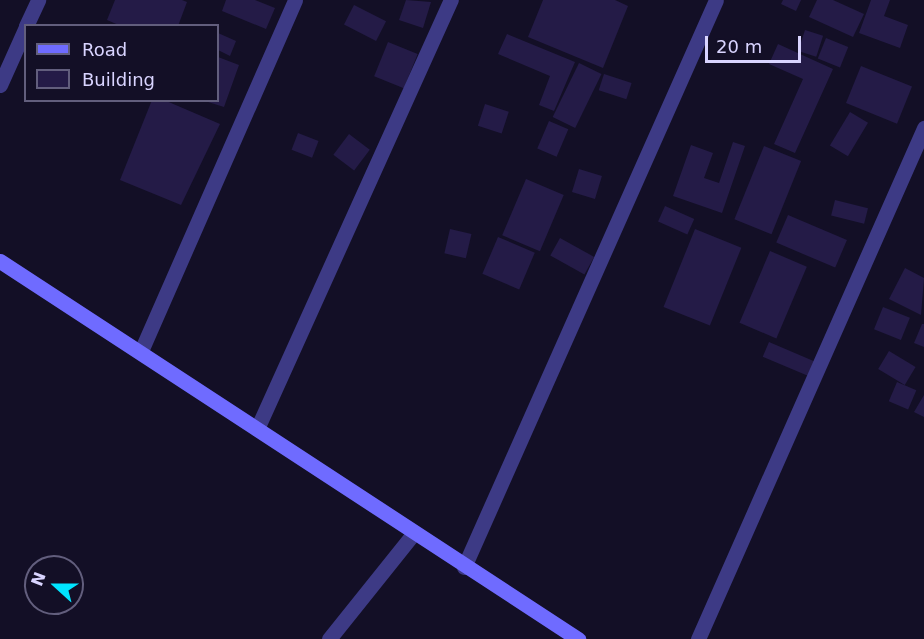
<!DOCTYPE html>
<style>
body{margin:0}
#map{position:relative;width:924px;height:639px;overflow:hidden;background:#130f26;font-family:"DejaVu Sans",sans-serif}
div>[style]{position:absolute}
.building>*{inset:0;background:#241b47;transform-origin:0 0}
.minor>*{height:15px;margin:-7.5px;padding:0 7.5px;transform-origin:7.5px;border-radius:7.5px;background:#3d3a85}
.secondary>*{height:15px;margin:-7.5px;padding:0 7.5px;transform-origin:7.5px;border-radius:7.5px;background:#6f6bff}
span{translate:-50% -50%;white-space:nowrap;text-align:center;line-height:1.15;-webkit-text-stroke:5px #130f26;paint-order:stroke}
.legend{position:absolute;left:24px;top:24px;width:195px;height:78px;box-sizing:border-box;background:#130f26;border:2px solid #625e7d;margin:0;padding:8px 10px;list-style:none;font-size:18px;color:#d9d4ff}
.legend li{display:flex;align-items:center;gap:12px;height:30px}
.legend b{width:30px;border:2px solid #625e7d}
.north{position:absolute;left:24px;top:555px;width:60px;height:60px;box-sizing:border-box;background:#130f26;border:2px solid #625e7d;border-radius:50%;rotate:291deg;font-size:16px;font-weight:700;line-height:24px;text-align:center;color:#d9d4ff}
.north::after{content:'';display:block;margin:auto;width:21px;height:27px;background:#00e5ff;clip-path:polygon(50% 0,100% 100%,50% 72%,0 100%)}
.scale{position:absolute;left:705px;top:36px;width:96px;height:27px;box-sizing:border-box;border:3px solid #d9d4ff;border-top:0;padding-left:8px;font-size:18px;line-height:21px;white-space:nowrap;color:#d9d4ff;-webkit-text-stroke:4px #130f26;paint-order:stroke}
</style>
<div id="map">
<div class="building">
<i style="clip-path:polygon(115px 0,182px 0,187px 2px,178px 26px,121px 26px,107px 20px)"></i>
<i style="clip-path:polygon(226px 0,255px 0,275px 8px,266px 29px,222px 11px)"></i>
<i style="clip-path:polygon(406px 0,431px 2px,423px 28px,399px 20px)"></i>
<i style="clip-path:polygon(543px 0,615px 0,628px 6px,603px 68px,528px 37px)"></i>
<i style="clip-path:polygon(783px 0,801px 0,796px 11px,781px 4px)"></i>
<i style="clip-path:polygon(817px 0,833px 0,864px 14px,853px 37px,809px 17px)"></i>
<i style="clip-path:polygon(871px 0,890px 0,884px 16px,908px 25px,900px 48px,859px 33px)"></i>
<i style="left:354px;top:5px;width:36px;height:22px;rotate:27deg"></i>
<i style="left:805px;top:30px;width:19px;height:22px;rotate:18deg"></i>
<i style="clip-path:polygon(218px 33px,236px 41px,230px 56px,218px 50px)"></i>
<i style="clip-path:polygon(507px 34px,575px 62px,554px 111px,539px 105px,550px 76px,498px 54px)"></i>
<i style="left:826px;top:38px;width:24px;height:22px;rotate:22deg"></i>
<i style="left:388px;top:42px;width:32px;height:37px;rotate:22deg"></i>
<i style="clip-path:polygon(778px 44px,833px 69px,795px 153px,774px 144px,803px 79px,769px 64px)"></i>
<i style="clip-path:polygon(218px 57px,239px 65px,224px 107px,205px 101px,218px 100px)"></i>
<i style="left:579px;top:63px;width:25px;height:60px;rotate:26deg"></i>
<i style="left:861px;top:66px;width:55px;height:40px;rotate:22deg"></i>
<i style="left:604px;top:74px;width:29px;height:17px;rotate:18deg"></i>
<i style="clip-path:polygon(152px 100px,164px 100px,220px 124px,181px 205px,120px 180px)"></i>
<i style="left:485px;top:104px;width:25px;height:23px;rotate:18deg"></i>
<i style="left:850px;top:112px;width:21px;height:39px;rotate:31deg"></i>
<i style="left:549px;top:121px;width:21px;height:30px;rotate:23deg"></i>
<i style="left:298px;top:133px;width:22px;height:18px;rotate:21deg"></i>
<i style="left:349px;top:134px;width:26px;height:26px;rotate:37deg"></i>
<i style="clip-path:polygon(733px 142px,745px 146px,722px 213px,673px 196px,691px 145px,713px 153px,704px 178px,719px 183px)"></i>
<i style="left:764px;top:146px;width:40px;height:79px;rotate:22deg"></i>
<i style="left:579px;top:169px;width:24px;height:24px;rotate:17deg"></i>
<i style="left:526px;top:179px;width:41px;height:61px;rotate:23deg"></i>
<i style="left:835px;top:200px;width:34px;height:16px;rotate:14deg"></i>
<i style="left:665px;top:206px;width:32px;height:17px;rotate:24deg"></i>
<i style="left:788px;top:215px;width:64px;height:30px;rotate:23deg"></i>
<i style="left:450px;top:229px;width:22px;height:25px;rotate:13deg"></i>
<i style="left:695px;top:229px;width:50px;height:84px;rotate:22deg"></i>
<i style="left:498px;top:237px;width:40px;height:40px;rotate:23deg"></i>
<i style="left:560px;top:238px;width:39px;height:20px;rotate:29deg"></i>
<i style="left:770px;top:251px;width:40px;height:78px;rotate:23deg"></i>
<i style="clip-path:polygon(905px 268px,924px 278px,921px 315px,889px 299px)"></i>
<i style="left:883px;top:307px;width:29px;height:24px;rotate:22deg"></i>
<i style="clip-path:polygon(922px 324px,924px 324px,924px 347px,914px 343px)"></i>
<i style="left:769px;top:342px;width:49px;height:16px;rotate:23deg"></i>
<i style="left:889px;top:351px;width:31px;height:21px;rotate:31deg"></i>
<i style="left:897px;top:382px;width:21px;height:21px;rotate:23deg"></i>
<i style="clip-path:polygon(924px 395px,924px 417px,914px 412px)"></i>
</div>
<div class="minor">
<i style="left:26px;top:26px;width:29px;rotate:-65deg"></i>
<i style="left:0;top:85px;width:64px;rotate:-65.9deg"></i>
<i style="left:141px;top:351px;width:383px;rotate:-66.3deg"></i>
<i style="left:257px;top:429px;width:471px;rotate:-65.7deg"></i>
<i style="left:464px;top:567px;width:620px;rotate:-66.04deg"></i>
<i style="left:329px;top:639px;width:134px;rotate:-51.3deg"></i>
<i style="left:698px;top:639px;width:559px;rotate:-66.14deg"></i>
</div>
<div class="secondary">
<i style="left:0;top:261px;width:691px;rotate:33.18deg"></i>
</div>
<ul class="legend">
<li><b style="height:8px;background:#6f6bff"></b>Road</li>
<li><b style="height:16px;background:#241b47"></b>Building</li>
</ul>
<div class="north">N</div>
<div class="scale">20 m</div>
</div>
